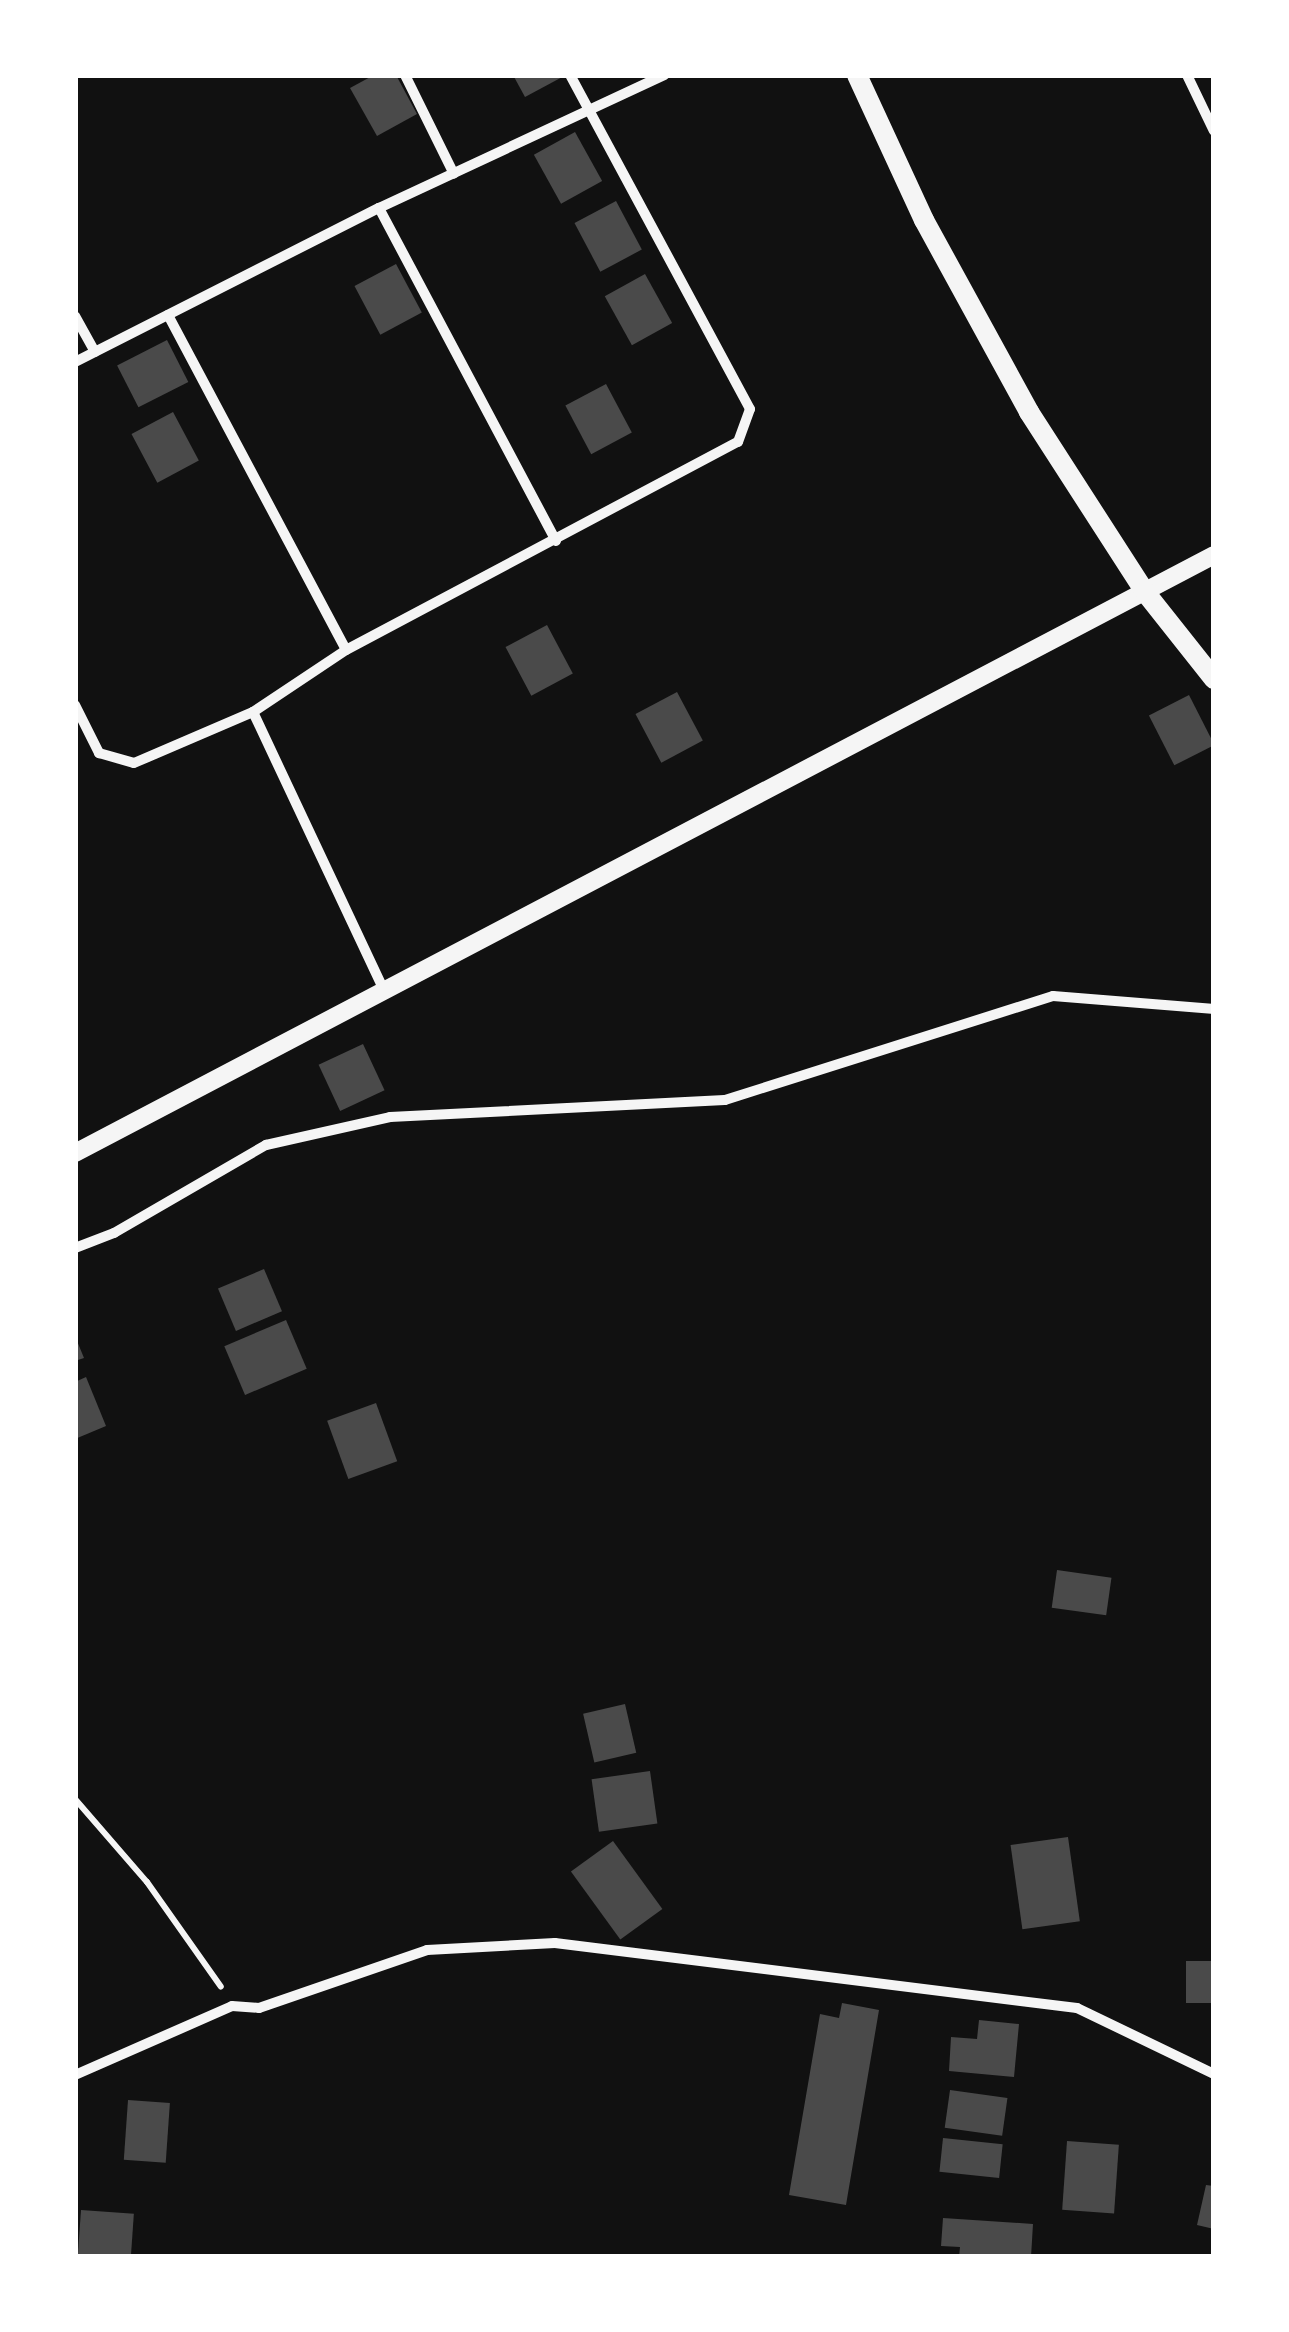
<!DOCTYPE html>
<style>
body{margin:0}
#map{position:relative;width:1289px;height:2332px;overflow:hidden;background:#111;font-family:"Alegreya Sans",sans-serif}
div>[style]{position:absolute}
.building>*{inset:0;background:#4a4a4a;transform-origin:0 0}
.path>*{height:6px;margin:-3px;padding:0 3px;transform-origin:3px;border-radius:3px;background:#f5f5f5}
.minor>*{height:10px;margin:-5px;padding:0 5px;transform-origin:5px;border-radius:5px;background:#f5f5f5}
.tertiary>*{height:18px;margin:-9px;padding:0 9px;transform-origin:9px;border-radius:9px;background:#f5f5f5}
.secondary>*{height:20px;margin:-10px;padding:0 10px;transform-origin:10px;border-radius:10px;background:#f5f5f5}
span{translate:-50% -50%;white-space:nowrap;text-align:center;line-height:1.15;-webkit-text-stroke:10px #fff;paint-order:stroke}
.frame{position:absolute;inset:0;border:78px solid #fff;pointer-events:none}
</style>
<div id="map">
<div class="building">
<i style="clip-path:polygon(374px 75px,396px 75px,417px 114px,377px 136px,350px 88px)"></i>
<i style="clip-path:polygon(513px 75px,566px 75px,525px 97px)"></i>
<i style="left:575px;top:132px;width:56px;height:47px;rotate:61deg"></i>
<i style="left:616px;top:201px;width:55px;height:47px;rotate:62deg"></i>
<i style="left:396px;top:264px;width:55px;height:47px;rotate:62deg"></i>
<i style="left:645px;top:274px;width:56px;height:46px;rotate:61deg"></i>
<i style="left:167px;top:340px;width:47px;height:56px;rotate:63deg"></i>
<i style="left:606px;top:384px;width:55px;height:46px;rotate:62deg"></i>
<i style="left:173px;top:412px;width:55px;height:47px;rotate:62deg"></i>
<i style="left:547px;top:625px;width:55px;height:47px;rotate:62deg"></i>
<i style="left:677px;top:692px;width:55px;height:47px;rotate:62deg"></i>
<i style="left:1189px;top:695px;width:56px;height:45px;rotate:63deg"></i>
<i style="left:363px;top:1044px;width:51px;height:49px;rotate:65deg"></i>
<i style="left:264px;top:1269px;width:46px;height:50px;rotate:67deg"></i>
<i style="left:286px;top:1320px;width:53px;height:67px;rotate:67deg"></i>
<i style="clip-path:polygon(75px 1336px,84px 1358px,75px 1361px)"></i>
<i style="clip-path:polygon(86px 1377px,106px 1426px,75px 1439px,75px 1382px)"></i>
<i style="left:376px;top:1403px;width:62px;height:52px;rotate:70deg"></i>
<i style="left:1057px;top:1570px;width:55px;height:38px;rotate:8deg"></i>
<i style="left:625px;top:1704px;width:50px;height:43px;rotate:77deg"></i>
<i style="left:650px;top:1771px;width:53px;height:59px;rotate:82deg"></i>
<i style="left:1068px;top:1837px;width:85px;height:58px;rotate:82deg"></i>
<i style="left:613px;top:1841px;width:84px;height:52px;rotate:54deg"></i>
<i style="left:1214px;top:1961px;width:42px;height:28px;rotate:90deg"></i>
<i style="clip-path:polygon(842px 2003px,879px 2010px,846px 2205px,789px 2195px,820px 2014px,839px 2018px)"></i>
<i style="clip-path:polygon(979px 2020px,1019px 2024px,1014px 2077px,949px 2071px,951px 2037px,977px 2039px)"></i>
<i style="left:950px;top:2090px;width:58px;height:38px;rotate:8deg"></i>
<i style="left:128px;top:2100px;width:42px;height:60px;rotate:4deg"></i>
<i style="left:943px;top:2138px;width:60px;height:34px;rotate:6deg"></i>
<i style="left:1067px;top:2141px;width:52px;height:69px;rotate:4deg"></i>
<i style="clip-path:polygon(1206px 2185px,1214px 2186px,1214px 2229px,1197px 2225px)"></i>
<i style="left:81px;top:2210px;width:53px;height:47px;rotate:4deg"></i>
<i style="clip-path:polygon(943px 2218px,1033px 2224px,1031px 2257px,959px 2257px,960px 2247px,941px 2246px)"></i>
</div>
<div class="path">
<i style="left:75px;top:1799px;width:110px;rotate:49.1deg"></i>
<i style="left:147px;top:1882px;width:128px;rotate:54.8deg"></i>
</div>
<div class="minor">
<i style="left:405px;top:75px;width:110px;rotate:63.7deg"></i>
<i style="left:1187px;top:75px;width:62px;rotate:64.3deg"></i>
<i style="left:379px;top:208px;width:377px;rotate:62deg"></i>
<i style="left:168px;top:315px;width:379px;rotate:62deg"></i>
<i style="left:75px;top:316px;width:41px;rotate:60.9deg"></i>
<i style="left:75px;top:362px;width:341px;rotate:-26.9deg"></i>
<i style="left:379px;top:208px;width:315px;rotate:-25deg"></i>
<i style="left:75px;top:705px;width:54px;rotate:63.4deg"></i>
<i style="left:99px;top:753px;width:36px;rotate:16deg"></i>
<i style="left:134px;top:763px;width:129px;rotate:-23.2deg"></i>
<i style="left:253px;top:712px;width:112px;rotate:-33.7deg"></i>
<i style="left:346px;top:650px;width:444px;rotate:-28deg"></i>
<i style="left:738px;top:442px;width:35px;rotate:-70deg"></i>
<i style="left:750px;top:409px;width:379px;rotate:-118.3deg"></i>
<i style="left:253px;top:712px;width:308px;rotate:64.8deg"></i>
<i style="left:75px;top:1248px;width:42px;rotate:-21deg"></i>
<i style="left:114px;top:1233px;width:176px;rotate:-30.1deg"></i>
<i style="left:266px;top:1145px;width:127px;rotate:-12.7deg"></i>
<i style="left:390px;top:1117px;width:335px;rotate:-2.9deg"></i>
<i style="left:725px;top:1100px;width:344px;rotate:-17.6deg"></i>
<i style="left:1053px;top:996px;width:162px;rotate:4.6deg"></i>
<i style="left:75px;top:2075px;width:171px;rotate:-23.7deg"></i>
<i style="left:232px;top:2006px;width:27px;rotate:4deg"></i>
<i style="left:259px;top:2008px;width:178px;rotate:-19deg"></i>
<i style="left:427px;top:1950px;width:128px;rotate:-3.1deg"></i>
<i style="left:555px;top:1943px;width:526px;rotate:7.1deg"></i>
<i style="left:1077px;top:2008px;width:152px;rotate:25.7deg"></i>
</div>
<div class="tertiary">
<i style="left:75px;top:1153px;width:1286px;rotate:-27.7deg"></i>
</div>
<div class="secondary">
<i style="left:857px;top:75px;width:160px;rotate:65.2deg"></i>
<i style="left:924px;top:220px;width:219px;rotate:61.3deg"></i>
<i style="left:1029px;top:412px;width:214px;rotate:57.2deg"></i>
<i style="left:1145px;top:592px;width:111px;rotate:51.6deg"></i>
</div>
<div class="frame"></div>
</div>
